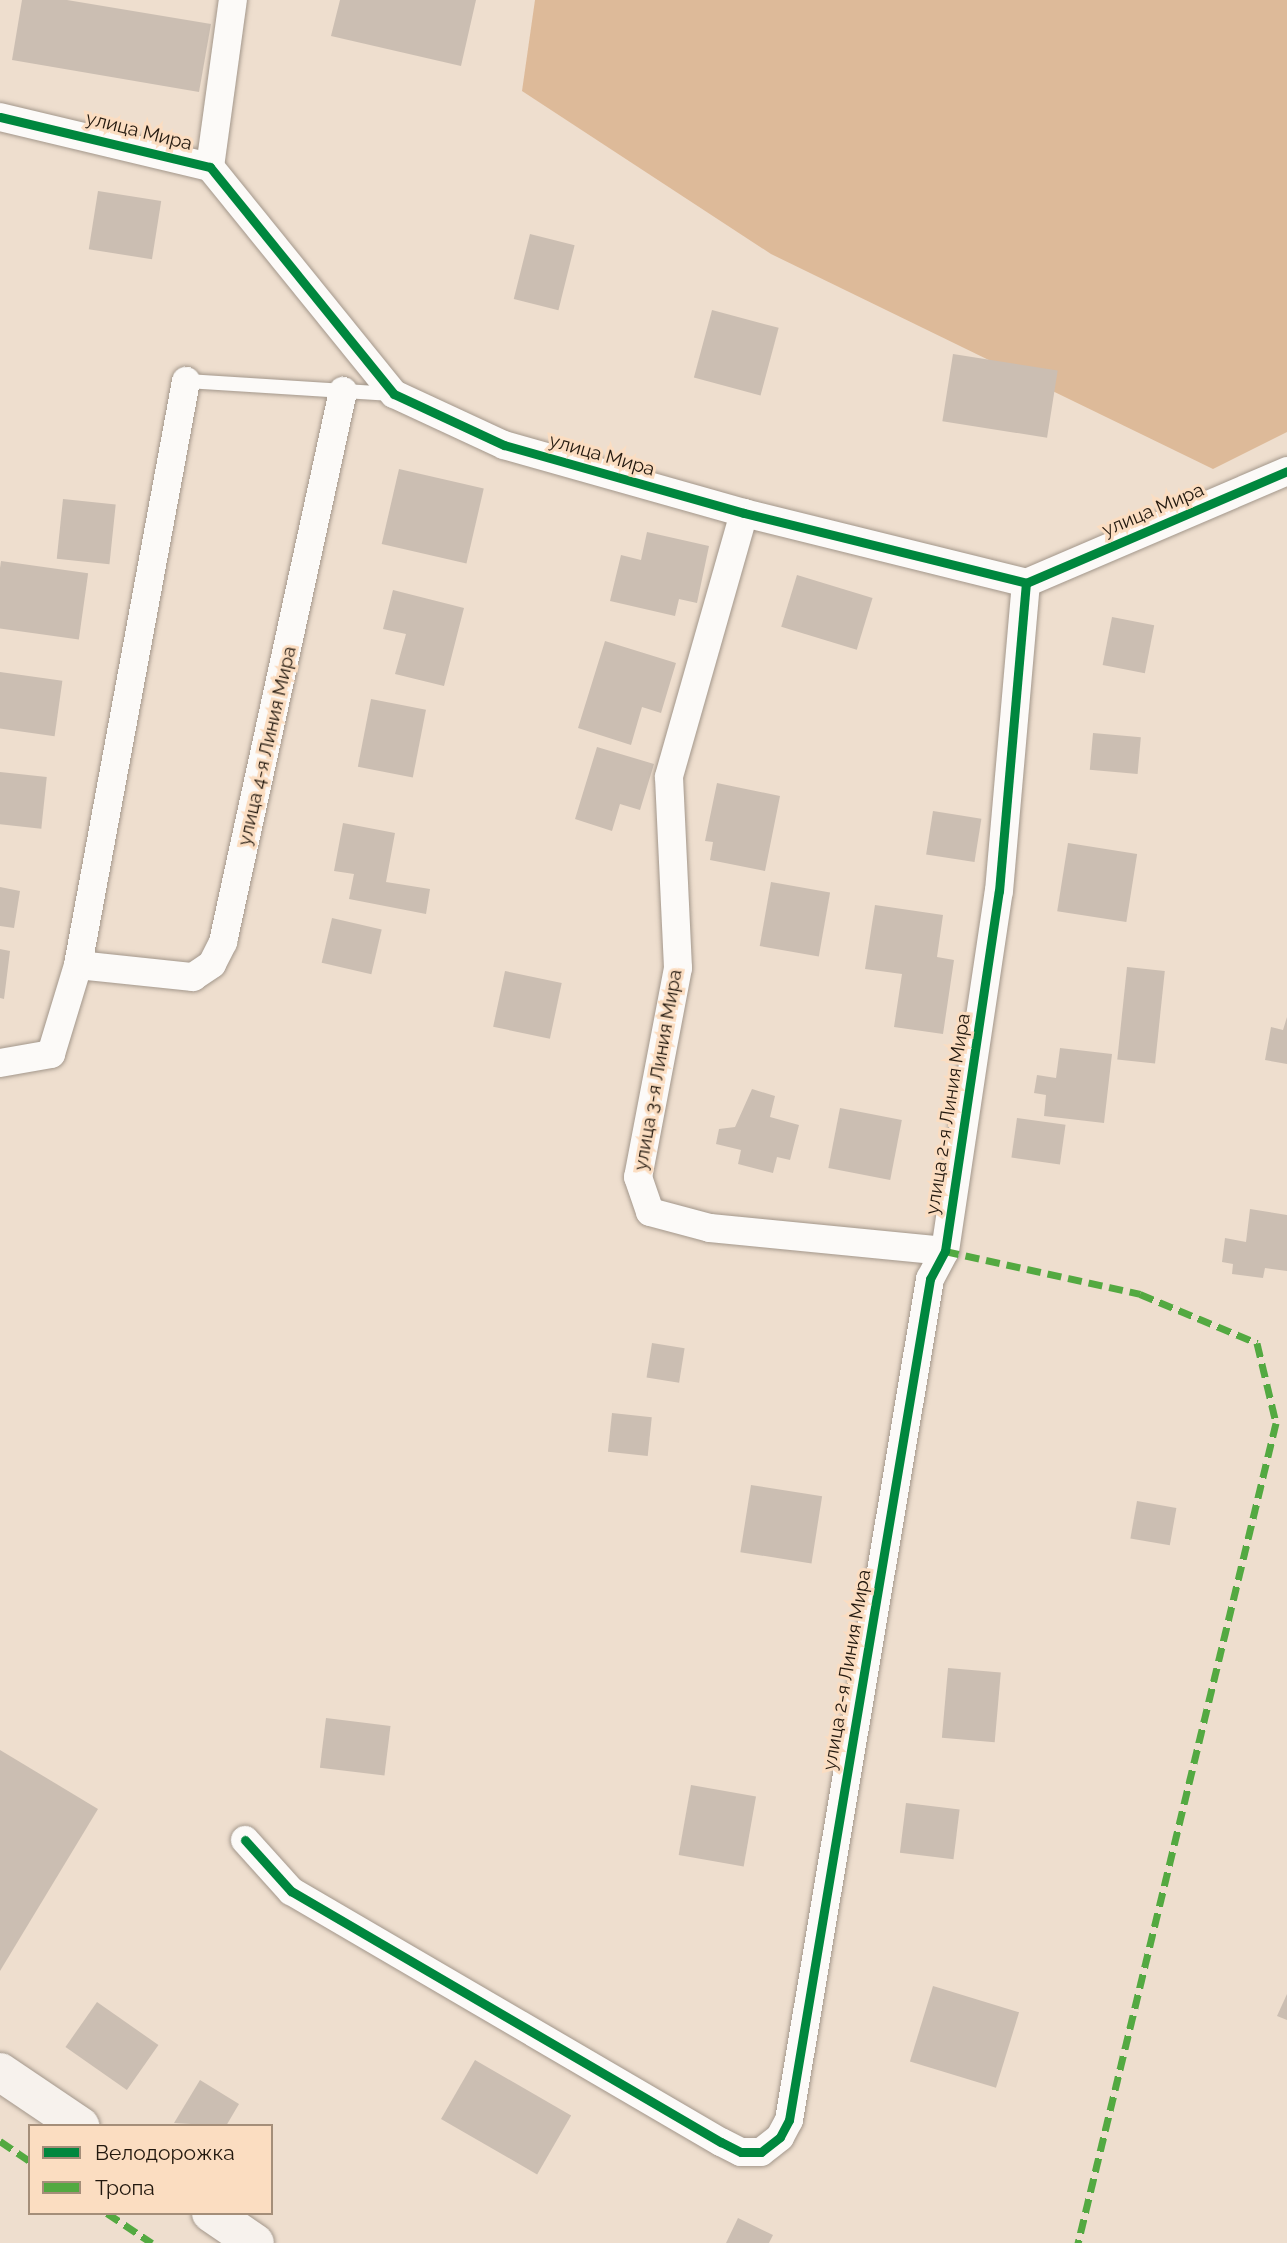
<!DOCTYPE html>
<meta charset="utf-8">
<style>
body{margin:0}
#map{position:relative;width:1287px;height:2243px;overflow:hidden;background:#eedece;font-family:Raleway,sans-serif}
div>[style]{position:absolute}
.forest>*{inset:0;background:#ddba99}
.building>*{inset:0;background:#cbbeb2;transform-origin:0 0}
.roads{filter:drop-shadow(0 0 2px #a3978b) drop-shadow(0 0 2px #a3978b)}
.lane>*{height:14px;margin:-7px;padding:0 7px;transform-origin:7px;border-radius:7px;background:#fcfaf8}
.street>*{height:28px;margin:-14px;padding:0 14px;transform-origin:14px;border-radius:14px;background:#fcfaf8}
.secondary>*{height:38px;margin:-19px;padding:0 19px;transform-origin:19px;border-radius:19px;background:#f7f2ed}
.quiet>*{height:7px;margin-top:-3.5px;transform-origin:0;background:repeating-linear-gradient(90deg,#53a941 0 14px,transparent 0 21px)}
.cycleway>*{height:9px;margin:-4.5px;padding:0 4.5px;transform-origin:4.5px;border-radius:4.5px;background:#00873e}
span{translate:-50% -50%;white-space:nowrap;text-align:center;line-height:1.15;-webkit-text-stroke:6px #fbddc1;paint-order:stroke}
.street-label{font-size:19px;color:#22180e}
.legend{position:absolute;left:28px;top:2124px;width:245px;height:91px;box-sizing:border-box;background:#fbddc1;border:2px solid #a48e79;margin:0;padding:9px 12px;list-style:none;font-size:21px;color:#22180e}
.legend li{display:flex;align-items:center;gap:14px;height:35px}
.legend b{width:35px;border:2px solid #a48e79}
</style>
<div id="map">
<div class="forest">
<i style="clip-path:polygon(535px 0,1287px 0,1287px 432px,1213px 469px,771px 254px,522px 91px)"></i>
</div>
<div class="building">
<i style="clip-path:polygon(22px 0,67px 0,211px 24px,199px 92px,12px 60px)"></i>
<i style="clip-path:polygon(340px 0,476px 0,461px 66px,331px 36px)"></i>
<i style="left:98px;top:191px;width:64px;height:59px;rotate:9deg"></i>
<i style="left:530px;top:234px;width:46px;height:67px;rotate:14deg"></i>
<i style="left:712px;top:310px;width:69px;height:70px;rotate:15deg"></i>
<i style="left:953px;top:354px;width:106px;height:68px;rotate:9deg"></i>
<i style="left:399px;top:469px;width:87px;height:77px;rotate:13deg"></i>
<i style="left:63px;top:499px;width:53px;height:60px;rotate:6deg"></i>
<i style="clip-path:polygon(647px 532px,709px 546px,697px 603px,679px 599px,675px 616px,610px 601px,621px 555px,641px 560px)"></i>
<i style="left:1px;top:561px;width:88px;height:67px;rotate:8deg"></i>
<i style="left:797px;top:575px;width:79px;height:54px;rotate:17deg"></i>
<i style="clip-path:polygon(393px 590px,464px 608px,444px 686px,395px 674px,406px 634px,383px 629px)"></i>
<i style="left:1112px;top:617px;width:43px;height:49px;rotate:11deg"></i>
<i style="clip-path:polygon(605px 641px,676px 663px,661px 713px,642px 707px,631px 745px,578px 728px)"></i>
<i style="left:0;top:672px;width:63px;height:56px;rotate:8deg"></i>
<i style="left:371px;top:699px;width:56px;height:69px;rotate:11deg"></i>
<i style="left:1093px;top:733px;width:48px;height:37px;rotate:5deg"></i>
<i style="clip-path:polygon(597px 747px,654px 764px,640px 810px,620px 804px,612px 831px,575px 819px)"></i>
<i style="left:0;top:772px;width:47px;height:52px;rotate:6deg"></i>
<i style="clip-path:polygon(717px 783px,780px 796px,765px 871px,710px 860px,713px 842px,705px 841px)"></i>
<i style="left:933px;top:811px;width:49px;height:44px;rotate:9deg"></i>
<i style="clip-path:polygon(343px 823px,395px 833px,386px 882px,430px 889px,426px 914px,349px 899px,354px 874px,334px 871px)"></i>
<i style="left:1068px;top:843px;width:70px;height:69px;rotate:9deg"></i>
<i style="left:771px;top:882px;width:60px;height:65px;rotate:10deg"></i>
<i style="clip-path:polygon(0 887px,20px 891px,14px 928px,0 926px)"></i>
<i style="clip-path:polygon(875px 905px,943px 915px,937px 957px,954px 960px,943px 1034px,894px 1027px,902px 974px,865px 969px)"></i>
<i style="left:332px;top:918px;width:51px;height:46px;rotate:13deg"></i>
<i style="clip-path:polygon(0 949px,10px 951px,4px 999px,0 998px)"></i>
<i style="left:1127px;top:967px;width:38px;height:93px;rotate:6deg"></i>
<i style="left:505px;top:971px;width:58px;height:57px;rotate:12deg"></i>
<i style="clip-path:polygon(1287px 1017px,1287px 1064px,1265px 1060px,1271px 1027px,1283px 1030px)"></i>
<i style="clip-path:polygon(1060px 1048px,1112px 1054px,1104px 1123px,1044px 1116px,1046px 1095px,1034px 1093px,1037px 1075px,1056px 1078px)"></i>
<i style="clip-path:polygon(752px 1089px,775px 1096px,770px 1117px,799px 1125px,790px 1160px,777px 1157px,773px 1173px,738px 1164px,741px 1150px,716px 1144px,719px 1129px,735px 1127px)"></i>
<i style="left:840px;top:1108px;width:63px;height:61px;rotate:11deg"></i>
<i style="left:1017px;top:1118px;width:49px;height:40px;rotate:8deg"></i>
<i style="clip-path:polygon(1250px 1209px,1287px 1215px,1287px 1271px,1265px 1268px,1263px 1278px,1232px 1274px,1233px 1264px,1222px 1262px,1225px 1238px,1246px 1242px)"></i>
<i style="left:652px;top:1343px;width:33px;height:35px;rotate:9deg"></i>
<i style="left:612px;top:1413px;width:40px;height:39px;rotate:6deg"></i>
<i style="left:751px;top:1485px;width:72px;height:68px;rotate:9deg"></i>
<i style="left:1137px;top:1501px;width:40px;height:38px;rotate:10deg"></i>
<i style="left:948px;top:1668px;width:53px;height:70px;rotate:5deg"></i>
<i style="left:326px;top:1718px;width:65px;height:50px;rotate:7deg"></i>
<i style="clip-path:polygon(0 1750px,98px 1809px,0 1971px)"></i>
<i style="left:691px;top:1785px;width:66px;height:71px;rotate:10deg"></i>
<i style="left:906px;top:1803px;width:54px;height:50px;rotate:7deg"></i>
<i style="left:933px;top:1986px;width:90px;height:79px;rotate:17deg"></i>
<i style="clip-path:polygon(1287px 1994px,1287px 2020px,1277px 2016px)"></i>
<i style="left:97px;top:2002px;width:75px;height:55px;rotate:35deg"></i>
<i style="left:475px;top:2060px;width:111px;height:68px;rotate:30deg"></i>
<i style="clip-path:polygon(200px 2080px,239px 2104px,226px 2126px,174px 2123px)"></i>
<i style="clip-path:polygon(738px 2218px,773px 2235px,769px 2243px,726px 2243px)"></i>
</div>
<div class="roads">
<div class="lane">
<i style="left:186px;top:381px;width:207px;rotate:3.6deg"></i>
</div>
<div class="street">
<i style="left:0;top:117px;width:216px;rotate:13.4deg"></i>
<i style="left:210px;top:167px;width:292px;rotate:51deg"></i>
<i style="left:394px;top:394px;width:121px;rotate:24.9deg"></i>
<i style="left:504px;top:445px;width:249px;rotate:15.8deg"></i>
<i style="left:744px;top:513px;width:291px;rotate:13.9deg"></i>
<i style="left:1026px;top:583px;width:284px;rotate:-23.2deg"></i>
<i style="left:210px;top:167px;width:169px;rotate:-82.2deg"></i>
<i style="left:744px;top:513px;width:274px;rotate:105.9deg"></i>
<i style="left:669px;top:777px;width:191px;rotate:87.3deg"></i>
<i style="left:678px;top:968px;width:213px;rotate:100.8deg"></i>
<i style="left:638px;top:1177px;width:37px;rotate:71deg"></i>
<i style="left:650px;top:1212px;width:62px;rotate:14.9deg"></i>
<i style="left:710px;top:1228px;width:236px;rotate:5.6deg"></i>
<i style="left:78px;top:965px;width:116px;rotate:6deg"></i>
<i style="left:193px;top:977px;width:23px;rotate:-34deg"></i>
<i style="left:212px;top:964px;width:25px;rotate:-63deg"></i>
<i style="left:223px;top:942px;width:564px;rotate:-77.71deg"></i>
<i style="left:0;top:1063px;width:52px;rotate:-10deg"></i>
<i style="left:51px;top:1054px;width:93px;rotate:-73.1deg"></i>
<i style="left:78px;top:965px;width:594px;rotate:-79.52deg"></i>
<i style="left:245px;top:1840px;width:69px;rotate:48deg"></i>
<i style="left:291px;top:1891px;width:498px;rotate:30.3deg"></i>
<i style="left:721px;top:2142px;width:22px;rotate:27deg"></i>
<i style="left:741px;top:2152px;width:20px"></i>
<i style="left:761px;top:2152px;width:24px;rotate:-38deg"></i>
<i style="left:780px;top:2137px;width:19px;rotate:-62deg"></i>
<i style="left:789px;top:2120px;width:853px;rotate:-80.48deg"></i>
<i style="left:930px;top:1279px;width:32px;rotate:-62deg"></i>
<i style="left:945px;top:1251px;width:364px;rotate:-81.5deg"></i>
<i style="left:999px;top:891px;width:309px;rotate:-85deg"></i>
</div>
<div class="secondary">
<i style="left:0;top:2072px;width:97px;rotate:34deg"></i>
<i style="left:211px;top:2213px;width:53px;rotate:34.3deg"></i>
</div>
</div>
<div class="quiet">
<i style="left:945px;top:1251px;width:200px;rotate:12.4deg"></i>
<i style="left:1140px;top:1294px;width:127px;rotate:22.7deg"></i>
<i style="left:1257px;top:1343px;width:82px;rotate:76.6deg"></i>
<i style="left:1276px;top:1423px;width:844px;rotate:103.57deg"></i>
<i style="left:0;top:2141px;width:36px;rotate:34deg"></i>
<i style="left:107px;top:2213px;width:54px;rotate:33.7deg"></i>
</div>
<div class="cycleway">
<i style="left:0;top:117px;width:216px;rotate:13.4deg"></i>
<i style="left:210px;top:167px;width:292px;rotate:51deg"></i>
<i style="left:394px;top:394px;width:121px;rotate:24.9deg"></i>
<i style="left:504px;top:445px;width:249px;rotate:15.8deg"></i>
<i style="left:744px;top:513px;width:291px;rotate:13.9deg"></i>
<i style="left:1026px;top:583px;width:284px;rotate:-23.2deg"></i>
<i style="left:245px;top:1840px;width:69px;rotate:48deg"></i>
<i style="left:291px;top:1891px;width:498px;rotate:30.3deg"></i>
<i style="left:721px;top:2142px;width:22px;rotate:27deg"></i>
<i style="left:741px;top:2152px;width:20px"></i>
<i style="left:761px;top:2152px;width:24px;rotate:-38deg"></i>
<i style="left:780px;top:2137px;width:19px;rotate:-62deg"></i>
<i style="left:789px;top:2120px;width:853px;rotate:-80.48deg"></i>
<i style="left:930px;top:1279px;width:32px;rotate:-62deg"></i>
<i style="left:945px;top:1251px;width:364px;rotate:-81.5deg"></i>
<i style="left:999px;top:891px;width:309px;rotate:-85deg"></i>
</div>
<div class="street-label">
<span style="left:139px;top:131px;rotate:14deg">улица Мира</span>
<span style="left:602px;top:455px;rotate:16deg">улица Мира</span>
<span style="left:1153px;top:510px;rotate:-23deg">улица Мира</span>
<span style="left:267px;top:746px;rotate:-77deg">улица 4-я Линия Мира</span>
<span style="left:658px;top:1070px;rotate:-80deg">улица 3-я Линия Мира</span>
<span style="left:948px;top:1114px;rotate:-81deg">улица 2-я Линия Мира</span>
<span style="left:847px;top:1670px;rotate:-80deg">улица 2-я Линия Мира</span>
</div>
<ul class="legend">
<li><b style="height:9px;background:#00873e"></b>Велодорожка</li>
<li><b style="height:9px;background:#53a941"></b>Тропа</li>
</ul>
</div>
